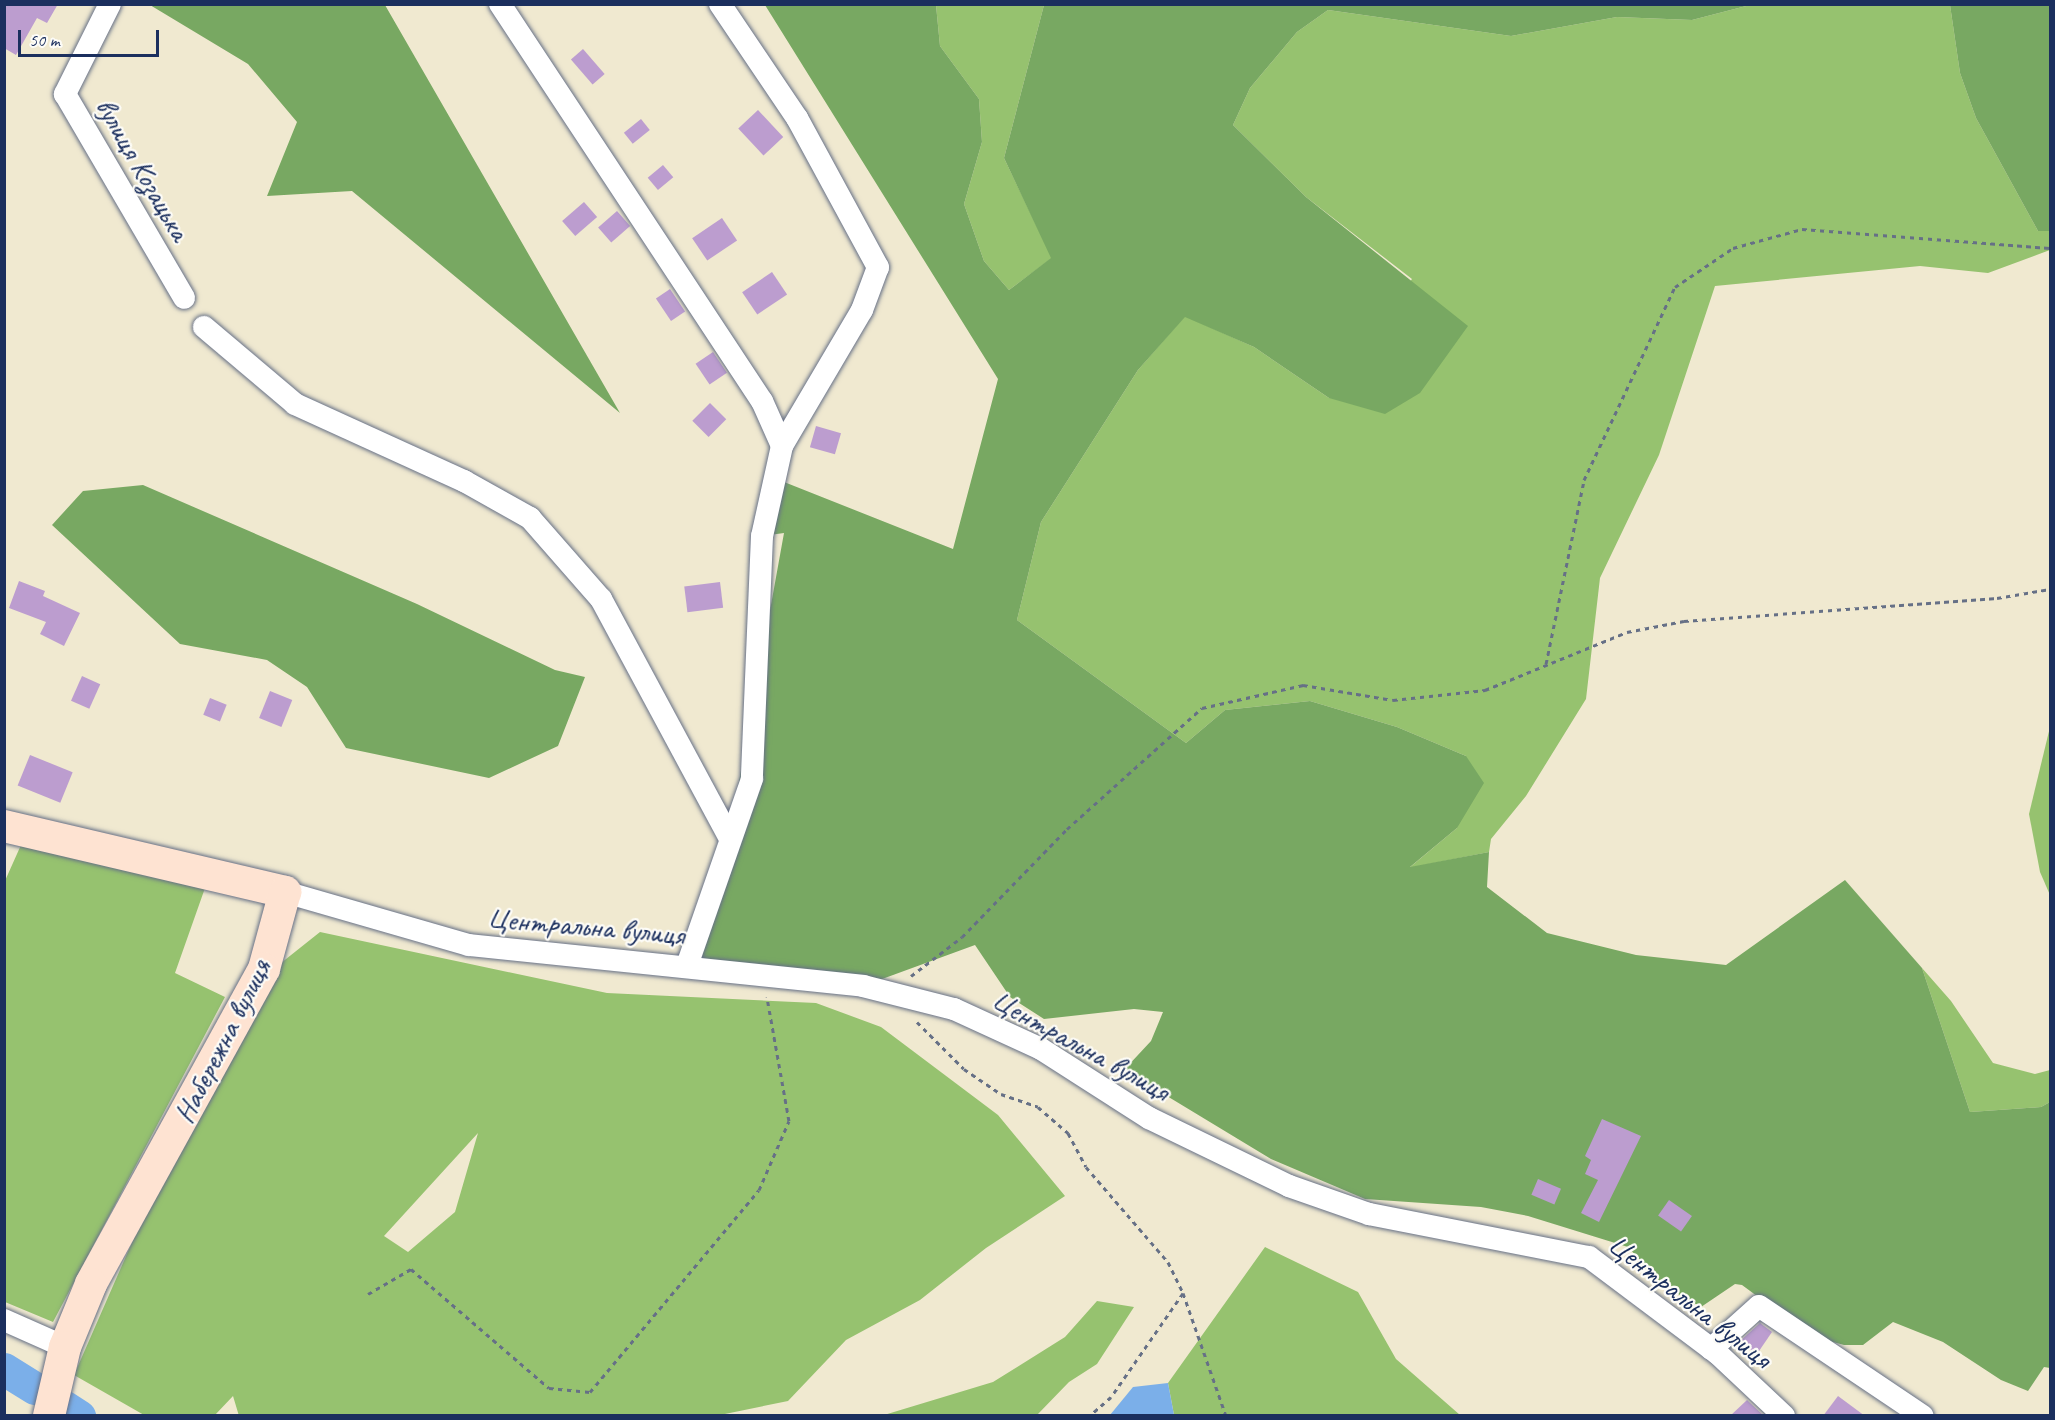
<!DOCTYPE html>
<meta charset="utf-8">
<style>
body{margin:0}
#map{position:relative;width:2055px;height:1420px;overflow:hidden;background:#f0e9d0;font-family:Caveat,sans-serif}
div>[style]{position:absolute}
.green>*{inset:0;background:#96c26f}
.forest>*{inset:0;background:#78a862}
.water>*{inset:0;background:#7bafe9}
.river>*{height:33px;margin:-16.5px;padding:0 16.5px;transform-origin:16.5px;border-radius:16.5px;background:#7bafe9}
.building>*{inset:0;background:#bc9dcf;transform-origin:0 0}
.path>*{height:3px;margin-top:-1.5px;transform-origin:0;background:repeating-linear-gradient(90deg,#667086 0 4.5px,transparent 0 9px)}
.roads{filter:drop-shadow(0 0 2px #667086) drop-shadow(0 0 2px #667086)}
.street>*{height:22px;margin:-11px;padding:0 11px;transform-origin:11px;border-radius:11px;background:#fff}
.secondary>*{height:32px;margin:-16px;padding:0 16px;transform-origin:16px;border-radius:16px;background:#fee3d2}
span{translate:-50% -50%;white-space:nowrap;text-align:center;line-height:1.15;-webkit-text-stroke:4.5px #fdfcf7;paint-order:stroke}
.street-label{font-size:30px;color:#1b2f5e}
.frame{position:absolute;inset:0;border:6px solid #1b2f5e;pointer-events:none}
.scale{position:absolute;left:18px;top:30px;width:141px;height:27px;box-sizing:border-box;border:3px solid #1b2f5e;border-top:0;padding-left:8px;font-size:18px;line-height:21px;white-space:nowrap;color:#1b2f5e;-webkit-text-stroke:4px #fdfcf7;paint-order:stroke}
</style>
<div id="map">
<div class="green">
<i style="clip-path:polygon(936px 5px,1044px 5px,1004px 158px,1052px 258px,1009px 290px,984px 261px,964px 204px,982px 142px,979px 99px,940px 46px)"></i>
<i style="clip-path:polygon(1750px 5px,1950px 5px,1960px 73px,1976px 118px,2038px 231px,2050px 231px,2050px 250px,1988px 273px,1920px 266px,1715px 286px,1659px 455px,1600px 578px,1586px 699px,1526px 796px,1491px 839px,1489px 852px,1409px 868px,1457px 828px,1466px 756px,1397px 727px,1310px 701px,1225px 710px,1186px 743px,1017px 620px,1041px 522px,1138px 370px,1185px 316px,1254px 347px,1329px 398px,1412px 279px,1306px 197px,1233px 125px,1250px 88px,1297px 32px,1328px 10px,1511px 36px,1617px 17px,1692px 20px)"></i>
<i style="clip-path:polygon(2050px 727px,2050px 895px,2040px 872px,2029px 814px)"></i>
<i style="clip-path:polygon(21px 845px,205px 888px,175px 973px,225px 997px,53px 1322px,5px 1302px,4px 883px)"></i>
<i style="clip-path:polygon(evenodd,320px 932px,607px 993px,816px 1003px,881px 1027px,998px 1115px,1065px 1196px,986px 1248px,920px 1300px,846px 1340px,788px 1401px,720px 1415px,239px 1416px,233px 1396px,215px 1415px,144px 1415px,74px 1375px,172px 1151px,276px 967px,320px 932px,478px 1133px,455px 1212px,408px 1252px,384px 1236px,478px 1133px)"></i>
<i style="clip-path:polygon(1922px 968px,1951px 1001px,1993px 1063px,2035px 1074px,2050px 1070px,2050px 1102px,2041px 1107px,1970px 1112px)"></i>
<i style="clip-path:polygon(1265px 1247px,1358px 1292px,1396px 1359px,1460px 1415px,1174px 1415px,1168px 1383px)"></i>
<i style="clip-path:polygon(1097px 1301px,1134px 1307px,1097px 1364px,1069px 1382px,1037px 1415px,884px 1415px,993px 1382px,1065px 1337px)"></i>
</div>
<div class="forest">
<i style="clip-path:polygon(150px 5px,385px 5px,620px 413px,352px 191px,267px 196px,297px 122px,248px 64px)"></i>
<i style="clip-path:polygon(765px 5px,936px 5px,940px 46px,979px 99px,982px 142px,964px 204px,984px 261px,1009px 290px,1051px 258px,1004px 158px,1044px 5px,1750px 5px,1692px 20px,1617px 17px,1511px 36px,1328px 10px,1297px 32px,1250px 88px,1233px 125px,1306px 197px,1468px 326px,1420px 393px,1385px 414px,1329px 398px,1254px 347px,1185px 317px,1138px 370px,1041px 522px,1017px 620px,1186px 743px,1225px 710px,1310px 701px,1397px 727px,1466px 756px,1484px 783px,1457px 828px,1410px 867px,1489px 852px,1487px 887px,1547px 933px,1636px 955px,1726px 965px,1845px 880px,1922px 968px,1970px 1112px,2041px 1107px,2050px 1102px,2050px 1368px,2044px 1367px,2028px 1391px,2001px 1380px,1943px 1342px,1893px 1322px,1863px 1345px,1844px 1345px,1811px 1336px,1742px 1285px,1735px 1284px,1701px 1307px,1664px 1286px,1628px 1247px,1528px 1216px,1481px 1207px,1365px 1199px,1271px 1159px,1124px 1070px,1151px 1041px,1163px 1012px,1134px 1009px,1044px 1019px,1010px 997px,975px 945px,863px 986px,687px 966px,729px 837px,784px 533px,762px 536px,774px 478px,953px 549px,998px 379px)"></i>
<i style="clip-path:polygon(1950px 5px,2050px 5px,2050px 231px,2038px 231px,1976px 118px,1960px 73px)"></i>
<i style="clip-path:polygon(143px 485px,417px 604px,555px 670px,585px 677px,558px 746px,489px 778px,346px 748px,307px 687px,267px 660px,180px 644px,52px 525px,83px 491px)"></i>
</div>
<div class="water">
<i style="clip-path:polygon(1168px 1383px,1174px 1415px,1110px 1415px,1133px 1387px)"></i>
</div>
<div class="river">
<i style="left:4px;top:1369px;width:36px;rotate:32deg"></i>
<i style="left:65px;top:1407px;width:17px;rotate:33deg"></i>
</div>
<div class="building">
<i style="clip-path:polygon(4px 4px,58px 4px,47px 23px,37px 18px,16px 55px,4px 48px)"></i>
<i style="left:583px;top:49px;width:33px;height:16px;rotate:49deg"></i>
<i style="left:758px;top:110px;width:37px;height:27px;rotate:47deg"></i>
<i style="left:641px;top:119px;width:14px;height:22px;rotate:51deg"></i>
<i style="left:663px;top:165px;width:16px;height:20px;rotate:50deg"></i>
<i style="left:584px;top:202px;width:20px;height:29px;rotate:49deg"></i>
<i style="left:617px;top:211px;width:20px;height:25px;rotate:49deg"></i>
<i style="left:722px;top:218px;width:27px;height:36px;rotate:56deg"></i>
<i style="left:772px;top:272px;width:27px;height:36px;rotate:56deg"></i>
<i style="left:670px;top:289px;width:27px;height:17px;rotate:56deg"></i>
<i style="left:713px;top:352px;width:25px;height:21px;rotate:56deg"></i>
<i style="left:710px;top:403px;width:23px;height:25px;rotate:45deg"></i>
<i style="left:816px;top:426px;width:26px;height:22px;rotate:16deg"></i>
<i style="clip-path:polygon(19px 581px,45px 591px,43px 596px,80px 613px,64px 646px,40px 634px,46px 622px,9px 608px)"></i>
<i style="left:720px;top:582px;width:26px;height:36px;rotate:83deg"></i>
<i style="left:82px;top:676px;width:20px;height:27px;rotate:24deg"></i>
<i style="left:270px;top:691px;width:24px;height:29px;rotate:22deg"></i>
<i style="left:210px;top:698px;width:18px;height:18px;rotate:22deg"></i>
<i style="left:30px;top:755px;width:46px;height:33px;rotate:22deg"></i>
<i style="clip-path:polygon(1602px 1119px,1641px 1136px,1599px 1222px,1581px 1213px,1598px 1180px,1585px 1174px,1591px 1160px,1585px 1156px)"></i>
<i style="left:1538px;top:1179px;width:25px;height:17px;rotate:23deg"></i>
<i style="left:1669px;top:1200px;width:28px;height:19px;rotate:35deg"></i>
<i style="clip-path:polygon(1760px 1323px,1772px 1332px,1757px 1354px,1739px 1342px)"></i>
<i style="clip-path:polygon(1838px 1396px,1865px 1416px,1823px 1416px)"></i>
<i style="clip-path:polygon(1747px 1400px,1764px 1416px,1730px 1416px)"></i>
</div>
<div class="path">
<i style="left:1546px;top:664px;width:188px;rotate:-78.3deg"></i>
<i style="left:1584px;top:480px;width:213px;rotate:-64.8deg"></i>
<i style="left:1675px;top:287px;width:70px;rotate:-33.9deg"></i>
<i style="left:1733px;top:248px;width:72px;rotate:-15.4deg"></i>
<i style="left:1802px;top:229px;width:249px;rotate:4.4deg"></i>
<i style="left:911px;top:976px;width:64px;rotate:-37.4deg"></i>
<i style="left:962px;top:937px;width:151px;rotate:-45.8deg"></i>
<i style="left:1067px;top:829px;width:181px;rotate:-41.9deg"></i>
<i style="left:1202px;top:708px;width:104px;rotate:-12.8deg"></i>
<i style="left:1303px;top:685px;width:91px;rotate:9.5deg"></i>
<i style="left:1393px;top:700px;width:93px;rotate:-6.2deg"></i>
<i style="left:1485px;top:690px;width:153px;rotate:-22.2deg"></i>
<i style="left:1627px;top:632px;width:58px;rotate:-10.9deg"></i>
<i style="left:1684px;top:621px;width:314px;rotate:-4.2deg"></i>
<i style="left:1997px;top:598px;width:54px;rotate:-9.6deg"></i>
<i style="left:917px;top:1022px;width:66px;rotate:45deg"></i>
<i style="left:964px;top:1069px;width:45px;rotate:34deg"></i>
<i style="left:1001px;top:1094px;width:39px;rotate:19deg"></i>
<i style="left:1038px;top:1107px;width:40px;rotate:41deg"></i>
<i style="left:1068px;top:1133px;width:38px;rotate:62deg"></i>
<i style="left:1086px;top:1167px;width:125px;rotate:49.2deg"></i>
<i style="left:1168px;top:1262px;width:34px;rotate:64deg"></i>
<i style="left:1183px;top:1293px;width:126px;rotate:124.7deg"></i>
<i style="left:1111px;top:1397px;width:29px;rotate:139deg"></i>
<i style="left:1183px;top:1293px;width:130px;rotate:70.7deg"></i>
<i style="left:368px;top:1294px;width:50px;rotate:-30.2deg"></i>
<i style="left:411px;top:1269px;width:182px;rotate:40.8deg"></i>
<i style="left:549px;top:1388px;width:41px;rotate:5.6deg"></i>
<i style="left:590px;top:1392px;width:263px;rotate:-50.1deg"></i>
<i style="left:759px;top:1190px;width:75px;rotate:-66.5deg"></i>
<i style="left:789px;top:1121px;width:126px;rotate:-100.1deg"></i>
</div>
<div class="roads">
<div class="street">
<i style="left:110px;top:4px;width:101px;rotate:116.6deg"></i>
<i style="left:65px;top:94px;width:236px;rotate:59.7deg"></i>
<i style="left:500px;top:4px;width:476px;rotate:56.6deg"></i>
<i style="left:762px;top:401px;width:49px;rotate:66deg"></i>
<i style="left:782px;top:446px;width:92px;rotate:102.5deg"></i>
<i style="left:762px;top:536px;width:243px;rotate:92.4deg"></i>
<i style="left:752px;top:779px;width:198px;rotate:109.2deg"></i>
<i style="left:720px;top:4px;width:138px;rotate:56deg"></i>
<i style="left:797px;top:118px;width:170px;rotate:61.5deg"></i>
<i style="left:878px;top:267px;width:46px;rotate:110.4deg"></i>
<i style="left:862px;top:310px;width:158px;rotate:120.5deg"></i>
<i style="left:204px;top:327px;width:119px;rotate:40.2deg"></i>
<i style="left:295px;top:404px;width:186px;rotate:24.5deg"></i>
<i style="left:464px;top:481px;width:76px;rotate:29.3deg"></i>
<i style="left:530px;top:518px;width:108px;rotate:48.8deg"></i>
<i style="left:601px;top:599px;width:270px;rotate:61.7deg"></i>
<i style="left:285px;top:892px;width:191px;rotate:16.1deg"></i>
<i style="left:469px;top:945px;width:396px;rotate:5.9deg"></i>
<i style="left:863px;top:986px;width:94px;rotate:14.2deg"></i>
<i style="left:954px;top:1009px;width:96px;rotate:24.7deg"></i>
<i style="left:1041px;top:1049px;width:128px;rotate:32.6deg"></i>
<i style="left:1149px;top:1118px;width:156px;rotate:25.9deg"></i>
<i style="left:1289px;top:1186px;width:85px;rotate:19.3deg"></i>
<i style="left:1369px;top:1214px;width:224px;rotate:11.1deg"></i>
<i style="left:1589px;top:1257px;width:160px;rotate:36.9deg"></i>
<i style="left:1717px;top:1353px;width:92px;rotate:43.2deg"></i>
<i style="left:4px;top:1320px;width:67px;rotate:23.9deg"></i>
<i style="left:1711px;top:1349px;width:64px;rotate:-41.9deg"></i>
<i style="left:1759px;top:1306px;width:197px;rotate:33.9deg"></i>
</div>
<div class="secondary">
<i style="left:4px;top:826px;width:289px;rotate:13.2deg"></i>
<i style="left:285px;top:892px;width:80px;rotate:105.3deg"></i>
<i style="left:264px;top:969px;width:359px;rotate:118.8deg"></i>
<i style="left:91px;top:1284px;width:68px;rotate:112.4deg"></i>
<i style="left:65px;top:1347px;width:71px;rotate:103.1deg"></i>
</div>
</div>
<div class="street-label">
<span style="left:143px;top:169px;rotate:60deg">вулиця Козацька</span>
<span style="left:586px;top:926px;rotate:5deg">Центральна вулиця</span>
<span style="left:222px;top:1041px;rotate:-63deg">Набережна вулиця</span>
<span style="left:1081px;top:1045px;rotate:29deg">Центральна вулиця</span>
<span style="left:1690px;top:1301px;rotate:38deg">Центральна вулиця</span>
</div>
<div class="frame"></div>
<div class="scale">50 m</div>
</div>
